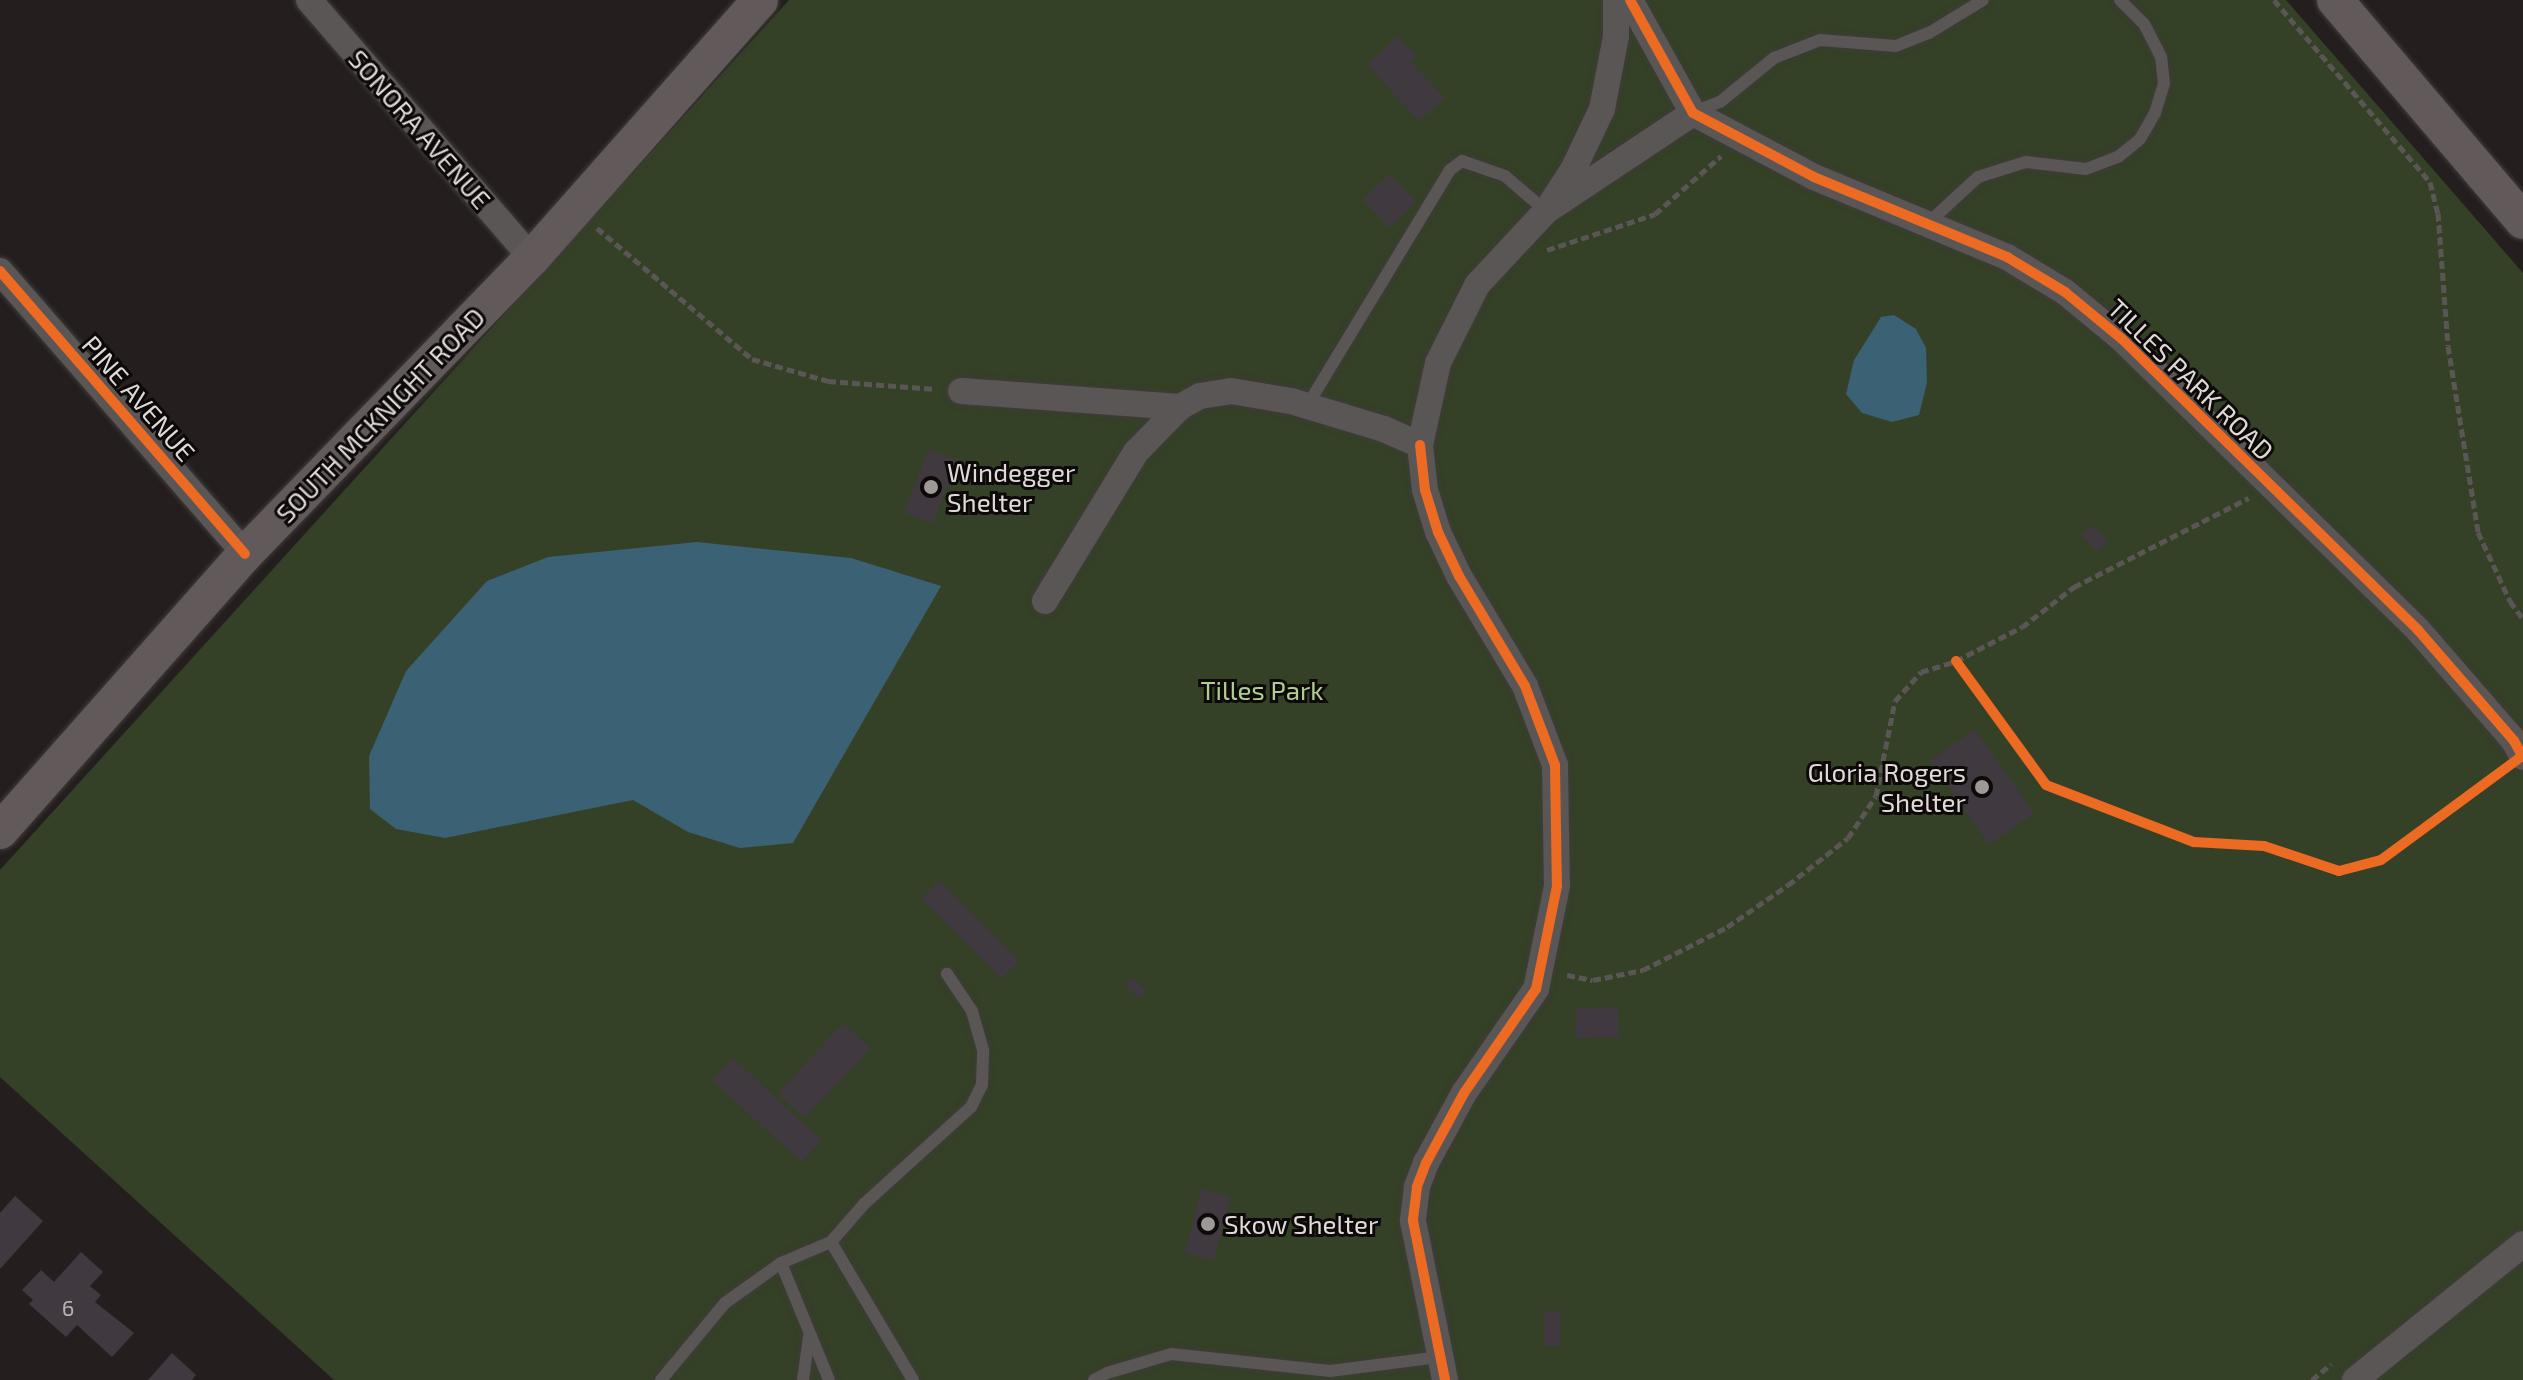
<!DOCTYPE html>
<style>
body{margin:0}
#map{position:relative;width:2523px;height:1380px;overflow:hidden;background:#241f1e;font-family:"Exo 2",sans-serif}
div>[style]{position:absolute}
.green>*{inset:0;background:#344126}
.water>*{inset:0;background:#3a6174}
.building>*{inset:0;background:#403a40;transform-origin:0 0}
.path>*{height:5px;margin-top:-2.5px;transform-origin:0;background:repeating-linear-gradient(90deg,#5a5655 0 8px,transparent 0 12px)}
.roads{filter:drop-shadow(0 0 2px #3f3b39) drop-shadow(0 0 2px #3f3b39)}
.lane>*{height:12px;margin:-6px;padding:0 6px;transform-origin:6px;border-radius:6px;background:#5a5655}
.street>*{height:26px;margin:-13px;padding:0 13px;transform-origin:13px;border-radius:13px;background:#5a5655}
.secondary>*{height:36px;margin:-18px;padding:0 18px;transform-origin:18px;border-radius:18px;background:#625a5a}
.cycleway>*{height:10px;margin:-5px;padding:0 5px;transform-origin:5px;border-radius:5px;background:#ed6a23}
.dots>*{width:22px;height:22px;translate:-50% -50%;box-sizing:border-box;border:4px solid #0d0908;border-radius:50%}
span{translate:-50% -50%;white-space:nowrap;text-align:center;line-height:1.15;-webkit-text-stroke:6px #0d0908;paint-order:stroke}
.number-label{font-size:22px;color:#b7b1b1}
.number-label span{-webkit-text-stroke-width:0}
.street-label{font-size:26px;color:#dfd9d7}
.poi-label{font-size:26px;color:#dfd9d7}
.left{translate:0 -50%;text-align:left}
.right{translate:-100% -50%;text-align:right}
.park-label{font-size:26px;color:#afce91}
</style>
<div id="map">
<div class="green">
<i style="clip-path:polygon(789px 0,2286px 0,2523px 273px,2523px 1380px,334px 1380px,0 1077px,0 870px)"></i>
</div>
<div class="water">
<i style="clip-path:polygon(1894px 315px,1916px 329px,1926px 348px,1927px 383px,1919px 415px,1892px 422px,1862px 413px,1846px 394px,1854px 360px,1881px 317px)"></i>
<i style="clip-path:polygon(697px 542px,851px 558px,941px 586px,793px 843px,740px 848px,688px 832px,633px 800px,445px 838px,396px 829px,370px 809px,369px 756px,406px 671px,487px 581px,548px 557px)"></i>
</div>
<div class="building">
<i style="clip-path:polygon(1398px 36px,1417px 57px,1411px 62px,1445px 98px,1419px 121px,1367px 65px)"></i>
<i style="left:1389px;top:174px;width:39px;height:37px;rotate:46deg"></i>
<i style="left:929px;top:449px;width:31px;height:68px;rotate:22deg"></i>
<i style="left:2093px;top:525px;width:23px;height:15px;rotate:50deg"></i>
<i style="left:1975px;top:729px;width:103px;height:55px;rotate:55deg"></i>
<i style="left:939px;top:880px;width:114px;height:26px;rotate:45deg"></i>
<i style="left:1132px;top:977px;width:20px;height:11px;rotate:45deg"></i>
<i style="left:1618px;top:1007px;width:30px;height:43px;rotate:88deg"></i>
<i style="left:843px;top:1023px;width:37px;height:96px;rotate:43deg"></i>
<i style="left:733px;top:1058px;width:121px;height:30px;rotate:43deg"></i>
<i style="left:1201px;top:1189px;width:30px;height:66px;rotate:14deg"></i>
<i style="clip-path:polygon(15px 1196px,43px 1221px,0 1269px,0 1213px)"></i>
<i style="clip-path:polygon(81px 1252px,103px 1272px,90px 1286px,101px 1295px,95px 1302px,134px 1333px,112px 1357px,77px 1325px,66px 1337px,29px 1304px,33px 1300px,22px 1290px,41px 1270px,54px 1282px)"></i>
<i style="left:1544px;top:1311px;width:16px;height:35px"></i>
<i style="clip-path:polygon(172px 1353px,196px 1375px,192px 1380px,148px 1380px)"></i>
</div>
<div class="path">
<i style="left:2274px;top:0;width:240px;rotate:49.4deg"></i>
<i style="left:2430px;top:182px;width:32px;rotate:76deg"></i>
<i style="left:2438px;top:213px;width:133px;rotate:85.7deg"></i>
<i style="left:2448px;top:346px;width:188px;rotate:80.8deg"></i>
<i style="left:2478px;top:532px;width:76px;rotate:65.1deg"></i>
<i style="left:2510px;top:601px;width:22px;rotate:54deg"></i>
<i style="left:597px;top:228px;width:203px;rotate:40.2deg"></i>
<i style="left:752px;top:359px;width:79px;rotate:16.1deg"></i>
<i style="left:828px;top:381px;width:108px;rotate:4.2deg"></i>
<i style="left:1547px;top:250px;width:114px;rotate:-18.4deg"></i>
<i style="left:1655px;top:214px;width:88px;rotate:-41.3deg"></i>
<i style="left:1956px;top:661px;width:153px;rotate:54deg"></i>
<i style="left:2046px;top:785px;width:159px;rotate:21.1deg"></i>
<i style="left:2194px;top:842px;width:70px;rotate:3.3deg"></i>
<i style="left:2264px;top:846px;width:79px;rotate:18.4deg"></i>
<i style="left:2339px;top:871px;width:43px;rotate:-14.7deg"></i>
<i style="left:2381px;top:860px;width:150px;rotate:-36.3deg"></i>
<i style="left:1567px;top:975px;width:26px;rotate:11deg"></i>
<i style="left:1593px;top:980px;width:51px;rotate:-11.3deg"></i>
<i style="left:1643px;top:970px;width:94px;rotate:-27.1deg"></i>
<i style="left:1727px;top:927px;width:74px;rotate:-34.5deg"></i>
<i style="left:1788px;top:885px;width:76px;rotate:-38.1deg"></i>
<i style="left:1848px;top:838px;width:50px;rotate:-56.3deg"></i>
<i style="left:1876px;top:796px;width:97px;rotate:-78.7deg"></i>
<i style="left:1895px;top:701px;width:39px;rotate:-48deg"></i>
<i style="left:1921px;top:672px;width:37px;rotate:-17deg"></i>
<i style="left:1956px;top:661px;width:74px;rotate:-27.3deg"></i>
<i style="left:2022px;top:627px;width:66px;rotate:-37.6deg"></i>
<i style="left:2074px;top:587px;width:196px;rotate:-27deg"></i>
<i style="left:2312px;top:1380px;width:25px;rotate:-40deg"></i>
</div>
<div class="roads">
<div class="lane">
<i style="left:1696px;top:111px;width:26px;rotate:-21deg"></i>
<i style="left:1720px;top:102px;width:70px;rotate:-39.2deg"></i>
<i style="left:1774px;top:58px;width:49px;rotate:-21.4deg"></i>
<i style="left:1820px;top:40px;width:76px;rotate:4.5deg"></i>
<i style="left:1896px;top:46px;width:35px;rotate:-22deg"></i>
<i style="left:1929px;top:33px;width:63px;rotate:-31.4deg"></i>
<i style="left:1928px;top:223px;width:68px;rotate:-42.6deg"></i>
<i style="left:1978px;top:177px;width:50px;rotate:-17.4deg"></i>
<i style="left:2026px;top:162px;width:60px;rotate:6.7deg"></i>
<i style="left:2086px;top:169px;width:34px;rotate:-21deg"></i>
<i style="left:2118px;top:157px;width:28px;rotate:-39deg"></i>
<i style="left:2140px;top:139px;width:30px;rotate:-60deg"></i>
<i style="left:2155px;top:113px;width:30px;rotate:-73deg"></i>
<i style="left:2164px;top:84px;width:27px;rotate:-96deg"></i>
<i style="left:2161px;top:57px;width:37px;rotate:-117deg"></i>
<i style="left:2144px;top:24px;width:34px;rotate:-135deg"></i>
<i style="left:1307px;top:406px;width:276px;rotate:-58.8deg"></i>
<i style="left:1450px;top:170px;width:15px;rotate:-37deg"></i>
<i style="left:1462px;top:161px;width:46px;rotate:19.2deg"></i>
<i style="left:1505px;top:176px;width:54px;rotate:40.5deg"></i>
<i style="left:831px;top:1242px;width:50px;rotate:-49deg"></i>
<i style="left:864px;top:1204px;width:144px;rotate:-42.2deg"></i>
<i style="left:971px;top:1107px;width:25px;rotate:-64deg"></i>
<i style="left:982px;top:1084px;width:34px;rotate:-88deg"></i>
<i style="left:983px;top:1050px;width:41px;rotate:-105.8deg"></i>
<i style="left:972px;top:1011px;width:45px;rotate:-124deg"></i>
<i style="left:781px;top:1263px;width:54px;rotate:-22.8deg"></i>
<i style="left:831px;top:1242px;width:161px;rotate:59.3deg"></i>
<i style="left:661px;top:1380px;width:100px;rotate:-50.3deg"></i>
<i style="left:725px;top:1303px;width:69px;rotate:-35.5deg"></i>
<i style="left:781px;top:1263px;width:126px;rotate:67.7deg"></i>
<i style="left:803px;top:1380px;width:43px;rotate:-82.1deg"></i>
<i style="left:1094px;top:1380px;width:15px;rotate:-28deg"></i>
<i style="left:1107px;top:1373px;width:67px;rotate:-16.5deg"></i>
<i style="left:1171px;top:1354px;width:160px;rotate:6.1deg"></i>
<i style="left:1330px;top:1371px;width:111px;rotate:-7.3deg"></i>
</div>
<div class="street">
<i style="left:309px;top:0;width:341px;rotate:49.2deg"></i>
<i style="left:1630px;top:0;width:129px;rotate:60.9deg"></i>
<i style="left:1693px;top:113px;width:137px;rotate:27.9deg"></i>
<i style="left:1814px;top:177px;width:209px;rotate:22.5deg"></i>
<i style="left:2007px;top:257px;width:68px;rotate:31.1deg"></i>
<i style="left:2065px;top:292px;width:74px;rotate:39.5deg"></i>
<i style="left:2122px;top:339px;width:415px;rotate:44.5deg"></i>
<i style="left:2418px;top:630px;width:147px;rotate:49.1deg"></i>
<i style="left:2514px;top:741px;width:18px;rotate:61deg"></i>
<i style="left:1552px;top:202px;width:38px;rotate:-57deg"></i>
<i style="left:1573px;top:170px;width:68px;rotate:-64.6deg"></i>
<i style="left:1602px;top:109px;width:74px;rotate:-79.1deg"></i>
<i style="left:1616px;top:36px;width:36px;rotate:-90deg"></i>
<i style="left:0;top:271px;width:374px;rotate:49.1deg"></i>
<i style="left:961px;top:391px;width:220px;rotate:4.2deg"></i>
<i style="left:1420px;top:445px;width:45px;rotate:83.7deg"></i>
<i style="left:1425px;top:490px;width:44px;rotate:72.8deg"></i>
<i style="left:1438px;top:532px;width:49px;rotate:64.5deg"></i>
<i style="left:1459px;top:576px;width:128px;rotate:59deg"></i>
<i style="left:1525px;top:686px;width:85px;rotate:69.2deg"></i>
<i style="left:1555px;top:765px;width:121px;rotate:89.1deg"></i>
<i style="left:1557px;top:886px;width:105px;rotate:101.5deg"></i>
<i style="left:1536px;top:989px;width:126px;rotate:124.7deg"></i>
<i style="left:1464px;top:1093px;width:80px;rotate:118.5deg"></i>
<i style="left:1426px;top:1163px;width:26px;rotate:111deg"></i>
<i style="left:1417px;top:1187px;width:34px;rotate:97deg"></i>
<i style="left:1413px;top:1221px;width:162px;rotate:78.6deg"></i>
<i style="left:1045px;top:601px;width:175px;rotate:-58.6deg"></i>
<i style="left:1136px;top:452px;width:63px;rotate:-45.6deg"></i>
<i style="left:1180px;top:407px;width:23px;rotate:-29deg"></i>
<i style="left:1200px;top:396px;width:31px;rotate:-9deg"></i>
<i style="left:1231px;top:391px;width:61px;rotate:9.5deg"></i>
<i style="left:1291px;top:401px;width:97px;rotate:16.8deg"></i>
<i style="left:1384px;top:429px;width:39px;rotate:24deg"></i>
<i style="left:1420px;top:445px;width:84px;rotate:-77.6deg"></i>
<i style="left:1438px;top:363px;width:87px;rotate:-63.4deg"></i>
<i style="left:1477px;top:285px;width:101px;rotate:-47deg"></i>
<i style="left:1546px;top:211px;width:177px;rotate:-33.7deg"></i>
<i style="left:2355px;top:1380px;width:216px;rotate:-39deg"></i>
</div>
<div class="secondary">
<i style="left:2335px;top:0;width:290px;rotate:49.6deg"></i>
<i style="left:0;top:831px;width:370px;rotate:-48.5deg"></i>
<i style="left:245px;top:554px;width:412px;rotate:-45.9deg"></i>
<i style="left:532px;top:258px;width:344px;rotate:-48.5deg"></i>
</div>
</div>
<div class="cycleway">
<i style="left:1630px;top:0;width:129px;rotate:60.9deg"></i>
<i style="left:1693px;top:113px;width:137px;rotate:27.9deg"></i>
<i style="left:1814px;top:177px;width:209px;rotate:22.5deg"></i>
<i style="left:2007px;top:257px;width:68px;rotate:31.1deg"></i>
<i style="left:2065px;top:292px;width:74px;rotate:39.5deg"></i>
<i style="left:2122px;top:339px;width:415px;rotate:44.5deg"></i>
<i style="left:2418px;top:630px;width:147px;rotate:49.1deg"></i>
<i style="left:2514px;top:741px;width:18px;rotate:61deg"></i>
<i style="left:0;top:271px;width:374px;rotate:49.1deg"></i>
<i style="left:1420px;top:445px;width:45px;rotate:83.7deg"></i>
<i style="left:1425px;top:490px;width:44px;rotate:72.8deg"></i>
<i style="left:1438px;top:532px;width:49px;rotate:64.5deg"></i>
<i style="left:1459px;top:576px;width:128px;rotate:59deg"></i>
<i style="left:1525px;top:686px;width:85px;rotate:69.2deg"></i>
<i style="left:1555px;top:765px;width:121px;rotate:89.1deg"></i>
<i style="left:1557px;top:886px;width:105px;rotate:101.5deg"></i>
<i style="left:1536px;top:989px;width:126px;rotate:124.7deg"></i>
<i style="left:1464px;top:1093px;width:80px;rotate:118.5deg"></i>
<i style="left:1426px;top:1163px;width:26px;rotate:111deg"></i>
<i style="left:1417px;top:1187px;width:34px;rotate:97deg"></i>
<i style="left:1413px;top:1221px;width:162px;rotate:78.6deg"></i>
<i style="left:1956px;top:661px;width:153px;rotate:54deg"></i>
<i style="left:2046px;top:785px;width:159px;rotate:21.1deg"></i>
<i style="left:2194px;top:842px;width:70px;rotate:3.3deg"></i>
<i style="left:2264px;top:846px;width:79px;rotate:18.4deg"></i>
<i style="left:2339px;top:871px;width:43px;rotate:-14.7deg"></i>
<i style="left:2381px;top:860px;width:175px;rotate:-36.4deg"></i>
</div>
<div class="dots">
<i style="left:931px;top:487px;background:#9e9896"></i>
<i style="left:1982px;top:787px;background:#9e9896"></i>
<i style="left:1208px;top:1224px;background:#9e9896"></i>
</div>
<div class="number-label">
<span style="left:68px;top:1308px">6</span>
</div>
<div class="street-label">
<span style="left:420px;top:129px;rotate:49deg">SONORA AVENUE</span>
<span style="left:2191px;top:379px;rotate:44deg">TILLES PARK ROAD</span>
<span style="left:139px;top:398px;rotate:49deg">PINE AVENUE</span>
<span style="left:380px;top:415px;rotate:-46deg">SOUTH MCKNIGHT ROAD</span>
</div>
<div class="poi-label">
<span class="left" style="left:947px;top:487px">Windegger<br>Shelter</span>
<span class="right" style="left:1966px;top:787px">Gloria Rogers<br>Shelter</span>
<span class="left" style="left:1224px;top:1224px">Skow Shelter</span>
</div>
<div class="park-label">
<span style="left:1262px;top:690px">Tilles Park</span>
</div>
</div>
